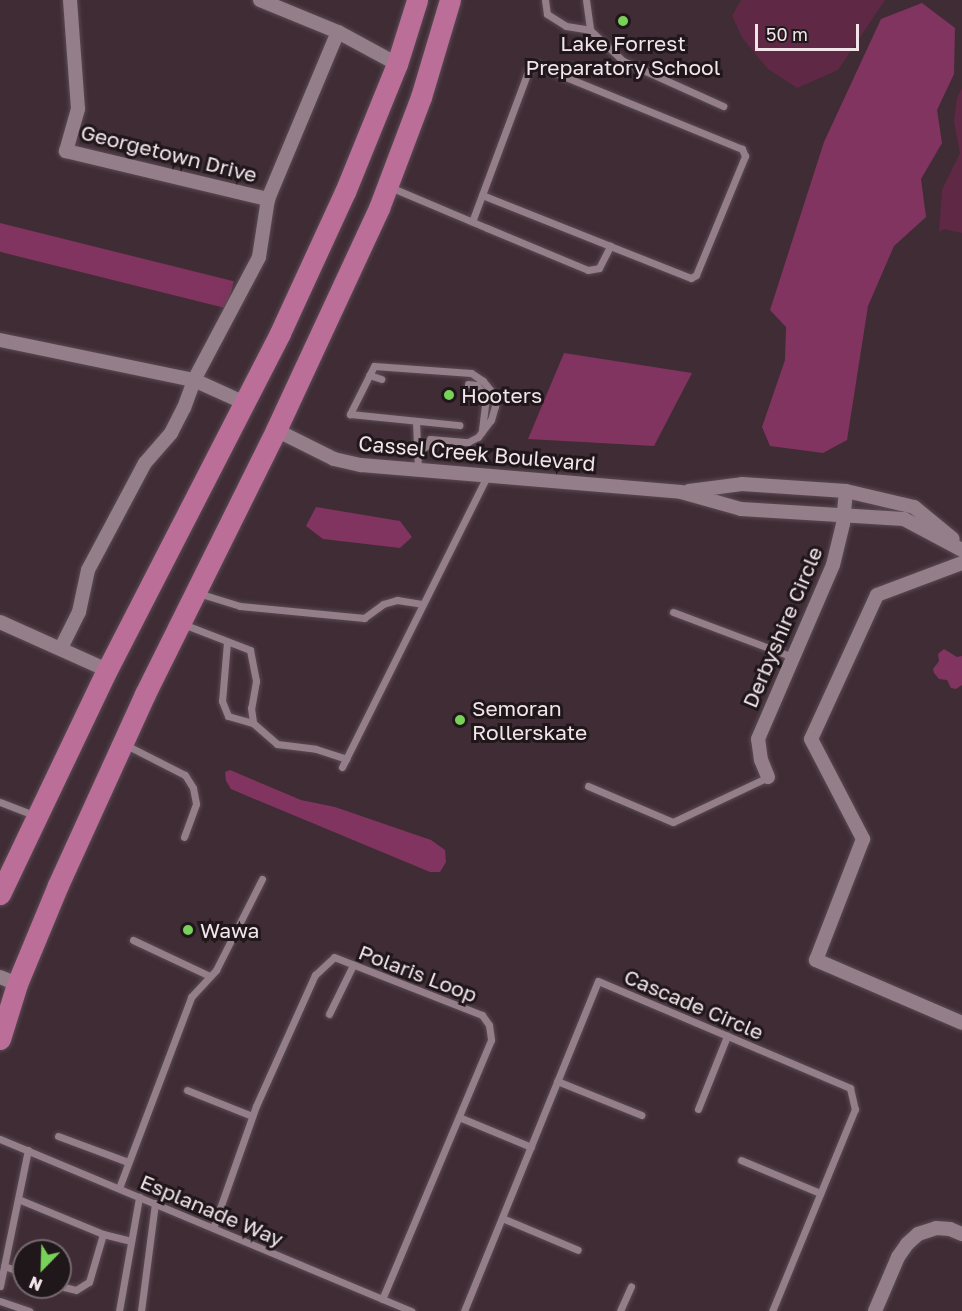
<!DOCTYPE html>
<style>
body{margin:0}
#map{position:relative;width:962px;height:1311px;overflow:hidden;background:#3f2c35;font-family:"Golos Text",sans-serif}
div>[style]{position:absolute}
.green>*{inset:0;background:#5f2946}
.water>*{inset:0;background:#81345f;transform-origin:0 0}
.roads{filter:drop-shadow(0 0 2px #5a4a52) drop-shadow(0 0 2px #5a4a52)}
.lane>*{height:7px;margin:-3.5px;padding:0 3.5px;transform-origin:3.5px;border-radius:3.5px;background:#947e89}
.street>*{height:14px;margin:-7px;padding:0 7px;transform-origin:7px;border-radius:7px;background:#947e89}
.primary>*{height:21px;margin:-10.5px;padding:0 10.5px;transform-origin:10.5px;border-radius:10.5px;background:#bb6f98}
.dots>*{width:16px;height:16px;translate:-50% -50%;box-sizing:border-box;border:3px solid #20171b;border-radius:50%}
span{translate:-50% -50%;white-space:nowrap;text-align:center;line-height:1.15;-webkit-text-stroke:6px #20171b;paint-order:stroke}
.poi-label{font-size:21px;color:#f1e5ea}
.left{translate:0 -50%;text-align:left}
.street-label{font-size:21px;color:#f1e5ea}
.north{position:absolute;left:12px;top:1239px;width:60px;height:60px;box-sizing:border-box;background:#20171b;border:2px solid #74696e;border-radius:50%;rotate:203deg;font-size:16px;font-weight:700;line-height:24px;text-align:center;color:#f1e5ea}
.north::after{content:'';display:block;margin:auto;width:21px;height:27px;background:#78d158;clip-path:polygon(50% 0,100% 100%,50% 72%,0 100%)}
.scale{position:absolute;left:755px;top:24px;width:104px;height:27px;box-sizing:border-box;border:3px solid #f1e5ea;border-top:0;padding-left:8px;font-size:18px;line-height:21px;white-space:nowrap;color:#f1e5ea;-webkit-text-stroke:4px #20171b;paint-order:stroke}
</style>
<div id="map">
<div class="green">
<i style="clip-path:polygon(741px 0,885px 0,838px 70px,797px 88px,768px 69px,743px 39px,732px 16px)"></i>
<i style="clip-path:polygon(962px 88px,962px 233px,944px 229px,939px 232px,942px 190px,960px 153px,954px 122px,957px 98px)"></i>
</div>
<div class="water">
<i style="clip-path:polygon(922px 3px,955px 28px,954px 74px,937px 110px,942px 143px,921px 179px,926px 217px,894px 246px,868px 306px,847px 440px,823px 453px,770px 446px,762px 427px,785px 360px,786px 327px,770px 310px,824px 142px,881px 19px)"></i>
<i style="left:0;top:223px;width:241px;height:28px;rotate:14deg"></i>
<i style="clip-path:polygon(564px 353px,692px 373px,654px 446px,528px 439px)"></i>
<i style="clip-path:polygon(316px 507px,400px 521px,412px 537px,400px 548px,323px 539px,306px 526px)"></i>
<i style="clip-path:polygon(944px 649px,957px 657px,962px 656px,962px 685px,956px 689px,951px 688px,947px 680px,939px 679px,934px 673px,933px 669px,939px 661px,938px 654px)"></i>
<i style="clip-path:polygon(230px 770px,301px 800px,335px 807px,431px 840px,445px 850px,446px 862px,440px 872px,430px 872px,252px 798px,231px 789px,226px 781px,225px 772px)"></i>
</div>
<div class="roads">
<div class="lane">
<i style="left:545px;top:0;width:14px;rotate:82deg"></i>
<i style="left:547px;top:14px;width:22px;rotate:32deg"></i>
<i style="left:566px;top:26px;width:24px;rotate:9deg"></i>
<i style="left:590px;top:30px;width:45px;rotate:43.2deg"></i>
<i style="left:623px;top:61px;width:110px;rotate:24.2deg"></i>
<i style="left:586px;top:0;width:30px;rotate:82deg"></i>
<i style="left:390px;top:187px;width:105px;rotate:22.9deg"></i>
<i style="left:487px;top:228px;width:109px;rotate:22.6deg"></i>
<i style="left:588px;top:270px;width:11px;rotate:-10deg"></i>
<i style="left:599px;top:268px;width:25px;rotate:-63deg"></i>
<i style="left:610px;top:246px;width:87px;rotate:21.6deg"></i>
<i style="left:691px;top:278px;width:6px;rotate:-31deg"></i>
<i style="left:696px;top:275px;width:129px;rotate:-67.6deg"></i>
<i style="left:745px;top:156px;width:8px;rotate:-113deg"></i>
<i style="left:742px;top:149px;width:225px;rotate:-157.8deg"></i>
<i style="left:534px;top:64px;width:4px;rotate:153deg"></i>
<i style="left:530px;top:66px;width:166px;rotate:110.4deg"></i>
<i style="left:482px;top:195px;width:138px;rotate:21.7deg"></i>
<i style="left:369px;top:375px;width:13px;rotate:18deg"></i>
<i style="left:468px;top:384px;width:9px;rotate:6deg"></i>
<i style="left:477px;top:385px;width:15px;rotate:53deg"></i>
<i style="left:486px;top:397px;width:35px;rotate:97deg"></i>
<i style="left:416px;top:421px;width:49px;rotate:87.7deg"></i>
<i style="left:420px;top:451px;width:8px;rotate:-40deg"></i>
<i style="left:426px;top:446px;width:8px;rotate:-60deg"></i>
<i style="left:430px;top:439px;width:38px;rotate:5deg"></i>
<i style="left:468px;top:442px;width:11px;rotate:-27deg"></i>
<i style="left:478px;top:437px;width:21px;rotate:-53deg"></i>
<i style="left:491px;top:420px;width:15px;rotate:-74deg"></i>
<i style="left:495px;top:406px;width:13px;rotate:-99deg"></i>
<i style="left:493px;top:393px;width:16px;rotate:-130deg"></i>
<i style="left:483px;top:381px;width:14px;rotate:-146deg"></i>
<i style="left:471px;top:373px;width:97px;rotate:-175.9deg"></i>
<i style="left:374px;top:366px;width:54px;rotate:116.6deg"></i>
<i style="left:350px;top:414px;width:110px;rotate:5.8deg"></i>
<i style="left:198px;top:593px;width:44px;rotate:17.2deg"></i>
<i style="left:240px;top:606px;width:125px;rotate:5.5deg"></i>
<i style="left:364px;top:618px;width:24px;rotate:-36deg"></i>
<i style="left:383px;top:604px;width:15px;rotate:-16deg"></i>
<i style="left:397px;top:600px;width:25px;rotate:9deg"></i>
<i style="left:673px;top:612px;width:128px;rotate:20.6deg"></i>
<i style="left:183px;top:624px;width:72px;rotate:21.2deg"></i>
<i style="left:250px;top:650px;width:32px;rotate:79deg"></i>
<i style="left:256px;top:681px;width:27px;rotate:100deg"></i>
<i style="left:251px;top:708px;width:15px;rotate:82deg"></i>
<i style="left:253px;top:723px;width:32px;rotate:41deg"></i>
<i style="left:277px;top:744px;width:39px;rotate:7deg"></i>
<i style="left:316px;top:749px;width:32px;rotate:18deg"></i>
<i style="left:227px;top:642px;width:59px;rotate:94.8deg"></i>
<i style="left:222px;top:701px;width:16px;rotate:68deg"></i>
<i style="left:228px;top:716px;width:26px;rotate:16deg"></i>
<i style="left:124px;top:744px;width:68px;rotate:26.9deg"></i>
<i style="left:185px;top:775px;width:15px;rotate:58deg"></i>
<i style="left:193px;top:788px;width:16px;rotate:79deg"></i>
<i style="left:196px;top:804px;width:35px;rotate:110deg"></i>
<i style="left:342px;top:767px;width:325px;rotate:-63.5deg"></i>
<i style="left:588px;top:786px;width:92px;rotate:23deg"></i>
<i style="left:673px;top:822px;width:105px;rotate:-25.3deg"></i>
<i style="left:0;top:802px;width:36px;rotate:21deg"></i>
<i style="left:133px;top:940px;width:85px;rotate:25.1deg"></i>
<i style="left:329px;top:1014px;width:55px;rotate:-63.9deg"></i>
<i style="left:557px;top:1081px;width:91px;rotate:22deg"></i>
<i style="left:187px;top:1090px;width:70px;rotate:21.8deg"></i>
<i style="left:698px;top:1109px;width:79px;rotate:-68.3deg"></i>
<i style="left:459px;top:1117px;width:78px;rotate:22.6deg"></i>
<i style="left:58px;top:1136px;width:75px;rotate:20.4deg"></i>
<i style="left:0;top:1139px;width:446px;rotate:22.7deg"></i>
<i style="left:741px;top:1160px;width:86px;rotate:22.7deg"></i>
<i style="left:119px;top:1188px;width:204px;rotate:-69.3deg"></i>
<i style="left:191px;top:997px;width:37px;rotate:-47deg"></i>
<i style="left:216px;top:970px;width:102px;rotate:-63.2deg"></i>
<i style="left:18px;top:1199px;width:92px;rotate:22.4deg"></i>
<i style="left:103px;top:1234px;width:29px;rotate:14deg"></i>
<i style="left:502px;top:1218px;width:82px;rotate:22.8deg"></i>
<i style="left:213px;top:1228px;width:129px;rotate:-70.6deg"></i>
<i style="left:256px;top:1106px;width:144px;rotate:-65.8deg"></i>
<i style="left:315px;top:975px;width:26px;rotate:-43deg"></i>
<i style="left:334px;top:957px;width:159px;rotate:21.4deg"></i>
<i style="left:482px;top:1015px;width:12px;rotate:55deg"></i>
<i style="left:489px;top:1025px;width:15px;rotate:82deg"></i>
<i style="left:491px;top:1040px;width:281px;rotate:112.8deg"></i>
<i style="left:4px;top:1266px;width:21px;rotate:19deg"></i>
<i style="left:0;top:1286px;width:139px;rotate:-78.4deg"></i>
<i style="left:60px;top:1286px;width:16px;rotate:14deg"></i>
<i style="left:76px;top:1290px;width:15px;rotate:-32deg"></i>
<i style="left:89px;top:1282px;width:50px;rotate:-73.7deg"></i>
<i style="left:0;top:1301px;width:31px;rotate:19deg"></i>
<i style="left:119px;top:1311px;width:116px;rotate:-80deg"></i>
<i style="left:141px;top:1311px;width:109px;rotate:-82.6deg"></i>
<i style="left:464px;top:1311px;width:356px;rotate:-67.9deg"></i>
<i style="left:598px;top:981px;width:274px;rotate:23deg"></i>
<i style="left:850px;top:1088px;width:22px;rotate:77deg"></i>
<i style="left:855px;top:1109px;width:218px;rotate:112.3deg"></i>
<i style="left:620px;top:1311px;width:27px;rotate:-66deg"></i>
</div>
<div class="street">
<i style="left:70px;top:0;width:109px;rotate:85.8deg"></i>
<i style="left:78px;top:109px;width:44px;rotate:105.9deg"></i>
<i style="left:66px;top:151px;width:208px;rotate:13.4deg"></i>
<i style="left:268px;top:199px;width:181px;rotate:-67.3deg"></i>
<i style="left:260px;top:0;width:84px;rotate:22.3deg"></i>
<i style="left:338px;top:32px;width:67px;rotate:28.5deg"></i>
<i style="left:0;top:340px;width:198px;rotate:11.7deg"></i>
<i style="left:194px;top:380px;width:56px;rotate:24.3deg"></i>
<i style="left:276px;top:430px;width:65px;rotate:26.6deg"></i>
<i style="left:334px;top:459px;width:28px;rotate:13deg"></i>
<i style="left:361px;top:465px;width:321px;rotate:4.8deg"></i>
<i style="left:681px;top:492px;width:62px;rotate:15.8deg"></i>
<i style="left:741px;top:509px;width:163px;rotate:3.5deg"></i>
<i style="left:904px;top:519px;width:66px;rotate:28.1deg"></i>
<i style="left:689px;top:491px;width:53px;rotate:-7.5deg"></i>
<i style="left:742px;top:484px;width:104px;rotate:3.9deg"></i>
<i style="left:846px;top:491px;width:70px;rotate:13.2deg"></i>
<i style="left:914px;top:507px;width:50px;rotate:39.4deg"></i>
<i style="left:962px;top:563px;width:91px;rotate:159.4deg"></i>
<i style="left:877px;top:595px;width:158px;rotate:114.6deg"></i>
<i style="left:811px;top:739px;width:113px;rotate:62.5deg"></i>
<i style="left:863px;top:839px;width:130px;rotate:111.2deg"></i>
<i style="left:816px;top:960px;width:159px;rotate:23.3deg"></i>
<i style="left:0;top:622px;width:117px;rotate:24.2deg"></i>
<i style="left:61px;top:648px;width:40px;rotate:-63.4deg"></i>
<i style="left:79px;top:612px;width:43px;rotate:-77.9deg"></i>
<i style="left:88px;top:570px;width:121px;rotate:-62deg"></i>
<i style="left:145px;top:463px;width:40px;rotate:-49deg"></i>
<i style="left:171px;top:433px;width:28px;rotate:-63deg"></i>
<i style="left:184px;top:408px;width:30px;rotate:-70deg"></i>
<i style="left:194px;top:380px;width:139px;rotate:-62.1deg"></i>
<i style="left:259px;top:257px;width:59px;rotate:-81.2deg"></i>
<i style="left:768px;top:777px;width:18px;rotate:-112deg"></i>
<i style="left:761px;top:760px;width:21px;rotate:-98deg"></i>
<i style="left:758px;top:739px;width:189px;rotate:-66.7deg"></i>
<i style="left:833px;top:565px;width:42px;rotate:-76.3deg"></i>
<i style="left:843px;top:524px;width:33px;rotate:-85deg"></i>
<i style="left:0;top:977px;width:18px;rotate:22deg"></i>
<i style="left:875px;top:1311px;width:59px;rotate:-66.9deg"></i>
<i style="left:898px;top:1257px;width:16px;rotate:-55deg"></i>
<i style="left:907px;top:1244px;width:15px;rotate:-42deg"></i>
<i style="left:918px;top:1234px;width:19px;rotate:-18deg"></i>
<i style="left:936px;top:1228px;width:14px;rotate:4deg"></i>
<i style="left:950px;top:1229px;width:13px;rotate:23deg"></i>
</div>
<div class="primary">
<i style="left:0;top:894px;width:248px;rotate:-64.5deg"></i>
<i style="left:107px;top:670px;width:379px;rotate:-62.8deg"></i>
<i style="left:280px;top:333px;width:155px;rotate:-65.3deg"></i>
<i style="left:345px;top:192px;width:138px;rotate:-67.9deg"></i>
<i style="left:397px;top:64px;width:67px;rotate:-72.6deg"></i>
<i style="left:0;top:1039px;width:58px;rotate:-72.8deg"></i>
<i style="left:17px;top:984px;width:107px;rotate:-67.5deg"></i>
<i style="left:58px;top:885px;width:210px;rotate:-65.5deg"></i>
<i style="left:145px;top:694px;width:295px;rotate:-63.6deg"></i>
<i style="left:276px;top:430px;width:245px;rotate:-65.1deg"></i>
<i style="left:379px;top:208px;width:119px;rotate:-69.3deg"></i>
<i style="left:421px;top:97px;width:101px;rotate:-73.4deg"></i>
</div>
</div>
<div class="dots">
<i style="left:623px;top:21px;background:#78d158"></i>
<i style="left:449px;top:395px;background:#78d158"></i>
<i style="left:460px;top:720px;background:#78d158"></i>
<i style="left:188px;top:930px;background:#78d158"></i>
</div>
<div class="poi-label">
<span style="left:623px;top:55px">Lake Forrest<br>Preparatory School</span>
<span class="left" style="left:461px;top:395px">Hooters</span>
<span class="left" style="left:472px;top:720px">Semoran<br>Rollerskate</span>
<span class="left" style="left:200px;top:930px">Wawa</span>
</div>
<div class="street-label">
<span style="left:169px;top:153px;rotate:14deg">Georgetown Drive</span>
<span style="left:477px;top:453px;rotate:5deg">Cassel Creek Boulevard</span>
<span style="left:782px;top:627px;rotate:-67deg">Derbyshire Circle</span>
<span style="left:418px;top:973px;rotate:21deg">Polaris Loop</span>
<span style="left:694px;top:1004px;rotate:23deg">Cascade Circle</span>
<span style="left:212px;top:1210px;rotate:23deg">Esplanade Way</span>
</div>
<div class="north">N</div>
<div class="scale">50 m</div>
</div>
